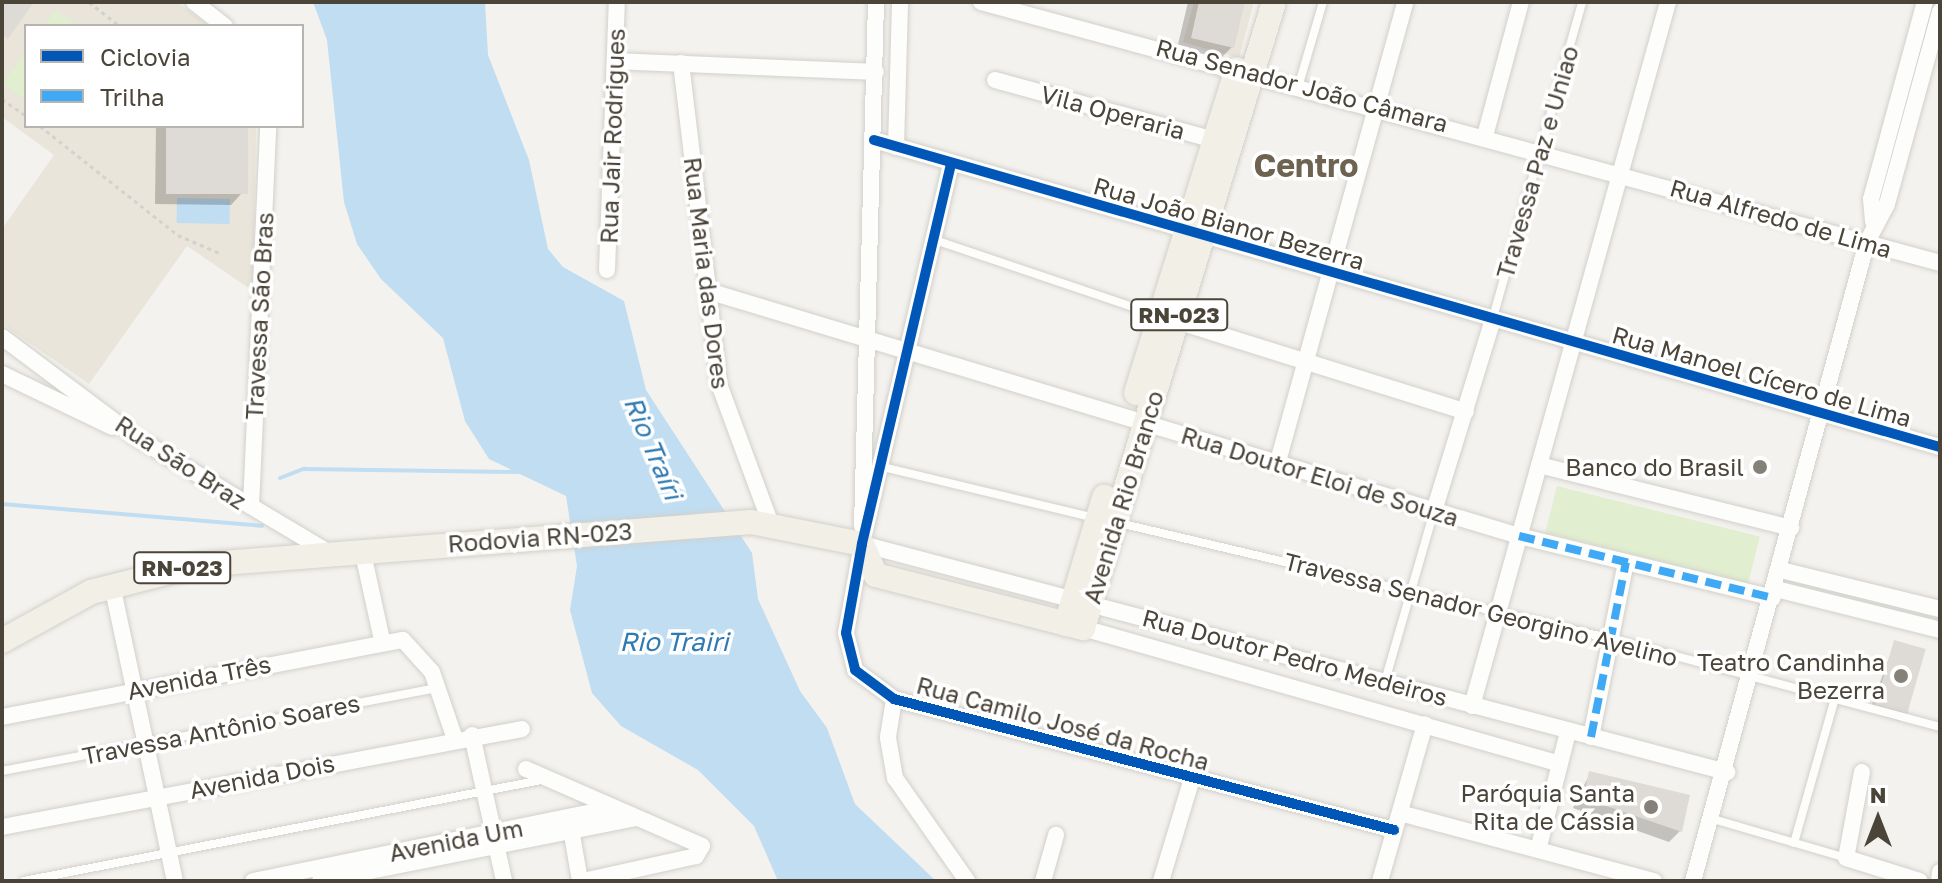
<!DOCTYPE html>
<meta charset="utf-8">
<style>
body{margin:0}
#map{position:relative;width:1942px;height:883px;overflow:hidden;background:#f4f2ee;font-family:"Golos Text",sans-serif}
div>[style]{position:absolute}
.education>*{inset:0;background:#eae5da}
.green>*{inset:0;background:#e1eecf;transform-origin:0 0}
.water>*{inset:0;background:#c0ddf1;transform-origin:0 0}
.shadow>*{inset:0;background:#0003}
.stream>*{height:4px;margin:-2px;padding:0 2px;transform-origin:2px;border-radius:2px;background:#c0ddf1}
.building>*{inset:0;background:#dedbd6;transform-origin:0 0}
.path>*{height:3px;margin-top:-1.5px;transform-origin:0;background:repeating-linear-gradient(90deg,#d3d2cc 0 4px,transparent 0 8px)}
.roads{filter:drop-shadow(0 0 2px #d2d0cb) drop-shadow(0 0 2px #d2d0cb)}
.lane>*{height:8px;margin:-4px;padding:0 4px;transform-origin:4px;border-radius:4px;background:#fdfdfc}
.street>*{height:16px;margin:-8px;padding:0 8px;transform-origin:8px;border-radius:8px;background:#fdfdfc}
.primary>*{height:24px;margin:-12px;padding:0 12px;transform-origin:12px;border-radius:12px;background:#f2efe6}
.quiet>*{height:8px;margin-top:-4px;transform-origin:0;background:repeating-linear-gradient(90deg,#3fa9f5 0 16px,transparent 0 24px)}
.cycleway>*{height:10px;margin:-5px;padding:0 5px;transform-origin:5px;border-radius:5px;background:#0057b8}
.dots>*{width:22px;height:22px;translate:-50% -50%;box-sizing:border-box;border:4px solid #fff;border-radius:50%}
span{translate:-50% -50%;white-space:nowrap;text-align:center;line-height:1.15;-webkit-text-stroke:7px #fff;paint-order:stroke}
.shield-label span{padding:2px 6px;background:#fff;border:2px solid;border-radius:6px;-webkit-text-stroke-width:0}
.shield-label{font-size:22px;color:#4b4439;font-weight:700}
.street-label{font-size:24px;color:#4b4439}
.poi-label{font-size:24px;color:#4b4439}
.right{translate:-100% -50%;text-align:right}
.water-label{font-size:26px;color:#2e7ab2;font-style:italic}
.district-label{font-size:32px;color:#6e6250;font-weight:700}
.frame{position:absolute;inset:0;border:4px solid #4b4439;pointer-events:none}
.legend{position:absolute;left:24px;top:24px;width:280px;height:104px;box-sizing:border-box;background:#fff;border:2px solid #b7b4b0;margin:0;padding:10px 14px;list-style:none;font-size:24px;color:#4b4439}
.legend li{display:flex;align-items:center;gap:16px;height:40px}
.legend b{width:40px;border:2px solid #b7b4b0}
.north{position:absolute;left:1838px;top:779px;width:80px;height:80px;-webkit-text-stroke:6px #fff;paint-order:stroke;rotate:0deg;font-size:22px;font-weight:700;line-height:32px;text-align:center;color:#4b4439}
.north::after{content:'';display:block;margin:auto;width:28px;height:36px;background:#4b4439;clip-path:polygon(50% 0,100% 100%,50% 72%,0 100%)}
</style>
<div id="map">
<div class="education">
<i style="clip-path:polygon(2px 2px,177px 2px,209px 26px,26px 26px,26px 126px,256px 126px,253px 291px,187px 246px,89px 384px,2px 324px,2px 229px,54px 155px,2px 117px)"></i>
<i style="clip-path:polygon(1194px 2px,1254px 2px,1239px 58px,1183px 42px)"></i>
</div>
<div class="green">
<i style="clip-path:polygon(56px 10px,79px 26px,44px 26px)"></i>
<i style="clip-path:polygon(26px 51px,26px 100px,3px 84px)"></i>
<i style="left:1557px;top:486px;width:209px;height:48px;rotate:14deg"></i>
</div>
<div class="water">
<i style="clip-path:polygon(313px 2px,485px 2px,488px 55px,529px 160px,548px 249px,563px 267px,624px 301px,646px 390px,752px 553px,758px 599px,800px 691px,827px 728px,855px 804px,936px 881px,778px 881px,754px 826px,698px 770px,621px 726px,592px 693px,570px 610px,577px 566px,566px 496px,489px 459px,465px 421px,443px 338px,381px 279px,357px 244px,344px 202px,327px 40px)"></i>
<i style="left:177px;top:198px;width:53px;height:25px;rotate:1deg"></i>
</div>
<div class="shadow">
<i style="clip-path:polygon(1188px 2px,1243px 2px,1232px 47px,1216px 63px,1176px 53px)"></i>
<i style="clip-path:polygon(156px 126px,244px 126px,241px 194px,231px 205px,155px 204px)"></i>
<i style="clip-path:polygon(1895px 642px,1908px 713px,1900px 721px,1869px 712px)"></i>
<i style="clip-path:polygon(1590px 773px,1687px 797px,1680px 831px,1669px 842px,1573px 808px)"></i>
</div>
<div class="stream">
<i style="left:280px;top:478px;width:26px;rotate:-21deg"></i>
<i style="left:304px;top:469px;width:216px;rotate:0.8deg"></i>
<i style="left:2px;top:504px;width:261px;rotate:4.8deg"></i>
</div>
<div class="building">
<i style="clip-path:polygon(2px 2px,34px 2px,8px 39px,2px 35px)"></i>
<i style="clip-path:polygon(1199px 2px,1245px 2px,1234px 48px,1191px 38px)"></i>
<i style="left:166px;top:126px;width:82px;height:68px"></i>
<i style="left:1894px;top:640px;width:33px;height:67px;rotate:16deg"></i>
<i style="clip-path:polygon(1589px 771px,1690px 795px,1682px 832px,1583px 798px)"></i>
</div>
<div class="path">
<i style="left:89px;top:2px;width:39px;rotate:38deg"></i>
<i style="left:2px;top:99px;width:29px;rotate:35deg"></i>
<i style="left:40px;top:126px;width:176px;rotate:38.3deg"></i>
<i style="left:178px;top:235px;width:48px;rotate:23.4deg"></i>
</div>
<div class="roads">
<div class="lane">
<i style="left:1299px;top:84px;width:85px;rotate:-73.7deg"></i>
<i style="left:935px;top:240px;width:237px;rotate:18.7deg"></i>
<i style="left:1492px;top:321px;width:331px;rotate:-74.2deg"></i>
<i style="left:883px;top:467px;width:219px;rotate:13.5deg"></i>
<i style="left:1119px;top:523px;width:506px;rotate:13.24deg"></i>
<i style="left:1612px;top:639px;width:340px;rotate:15deg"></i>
<i style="left:1385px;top:681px;width:177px;rotate:-73.9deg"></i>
<i style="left:2px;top:771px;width:444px;rotate:-10.8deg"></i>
<i style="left:1713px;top:819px;width:139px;rotate:16.3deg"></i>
<i style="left:1794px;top:843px;width:147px;rotate:-74.2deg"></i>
<i style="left:24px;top:881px;width:527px;rotate:-11.05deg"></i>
</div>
<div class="street">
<i style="left:194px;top:2px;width:39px;rotate:38deg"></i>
<i style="left:981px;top:2px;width:994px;rotate:15.22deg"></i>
<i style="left:615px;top:61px;width:261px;rotate:2.4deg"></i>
<i style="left:681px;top:63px;width:323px;rotate:83.2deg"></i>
<i style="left:719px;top:384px;width:147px;rotate:69.7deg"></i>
<i style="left:995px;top:80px;width:235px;rotate:15.3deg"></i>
<i style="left:1485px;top:136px;width:139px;rotate:-75deg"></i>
<i style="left:874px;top:140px;width:1109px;rotate:16.07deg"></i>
<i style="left:896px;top:147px;width:145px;rotate:-88.4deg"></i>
<i style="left:951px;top:164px;width:390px;rotate:103.2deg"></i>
<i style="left:862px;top:544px;width:90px;rotate:100.2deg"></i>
<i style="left:846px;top:633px;width:38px;rotate:76deg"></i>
<i style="left:855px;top:670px;width:49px;rotate:36.6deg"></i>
<i style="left:894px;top:699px;width:517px;rotate:14.68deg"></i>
<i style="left:1873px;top:221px;width:22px;rotate:-95deg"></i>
<i style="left:1871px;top:199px;width:204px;rotate:-74.7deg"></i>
<i style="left:607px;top:270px;width:268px;rotate:-87.9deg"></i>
<i style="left:708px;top:291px;width:847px;rotate:16.81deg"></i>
<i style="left:1519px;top:536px;width:261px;rotate:13.7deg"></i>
<i style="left:1170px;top:319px;width:310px;rotate:17.4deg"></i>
<i style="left:2px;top:337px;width:166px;rotate:36.9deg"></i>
<i style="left:135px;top:437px;width:222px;rotate:30.8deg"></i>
<i style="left:2px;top:374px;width:122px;rotate:25.7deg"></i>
<i style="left:1277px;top:465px;width:480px;rotate:-74.5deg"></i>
<i style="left:1539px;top:465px;width:260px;rotate:14deg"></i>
<i style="left:251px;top:506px;width:380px;rotate:-87.4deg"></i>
<i style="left:1434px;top:511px;width:198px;rotate:-72.9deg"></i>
<i style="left:862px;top:526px;width:524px;rotate:-88.47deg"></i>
<i style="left:862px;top:544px;width:895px;rotate:14.77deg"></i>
<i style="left:362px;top:549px;width:93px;rotate:77.6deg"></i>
<i style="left:1781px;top:570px;width:164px;rotate:13.8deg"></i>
<i style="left:112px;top:585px;width:303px;rotate:78deg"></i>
<i style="left:1776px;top:589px;width:169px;rotate:14deg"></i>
<i style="left:1083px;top:628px;width:495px;rotate:15.9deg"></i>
<i style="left:894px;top:699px;width:39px;rotate:99deg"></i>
<i style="left:888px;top:738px;width:41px;rotate:80.1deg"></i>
<i style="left:895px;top:778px;width:126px;rotate:55deg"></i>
<i style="left:1472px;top:706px;width:731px;rotate:-74.44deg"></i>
<i style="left:2px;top:717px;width:408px;rotate:-10.9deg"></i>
<i style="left:403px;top:640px;width:43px;rotate:47.8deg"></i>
<i style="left:432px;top:672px;width:71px;rotate:71.1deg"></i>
<i style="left:472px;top:735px;width:149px;rotate:77.6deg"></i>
<i style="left:1591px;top:737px;width:178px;rotate:-78.7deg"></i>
<i style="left:526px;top:769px;width:192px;rotate:23.6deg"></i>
<i style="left:702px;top:846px;width:12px;rotate:121deg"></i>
<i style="left:696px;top:856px;width:116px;rotate:167.5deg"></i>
<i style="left:1862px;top:772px;width:87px;rotate:100.5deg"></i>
<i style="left:1846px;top:858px;width:77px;rotate:17.3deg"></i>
<i style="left:1400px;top:813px;width:263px;rotate:15deg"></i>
<i style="left:570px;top:823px;width:59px;rotate:80.2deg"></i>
<i style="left:2px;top:827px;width:529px;rotate:-10.67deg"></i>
<i style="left:1539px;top:846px;width:118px;rotate:-75.7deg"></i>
<i style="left:253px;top:881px;width:366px;rotate:-11.5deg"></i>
<i style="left:320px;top:881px;width:320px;rotate:-11.3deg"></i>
<i style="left:1043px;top:881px;width:48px;rotate:-74.2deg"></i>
<i style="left:1161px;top:881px;width:108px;rotate:-73.2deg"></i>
<i style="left:1380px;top:881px;width:163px;rotate:-74deg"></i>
<i style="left:1693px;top:881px;width:662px;rotate:-74.77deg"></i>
<i style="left:1867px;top:242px;width:43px;rotate:-62.2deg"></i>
<i style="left:1887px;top:204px;width:200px;rotate:-74.6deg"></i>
<i style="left:1939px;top:881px;width:9px;rotate:-84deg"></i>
</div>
<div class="primary">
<i style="left:1136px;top:393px;width:339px;rotate:-72.7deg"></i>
<i style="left:1066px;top:624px;width:133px;rotate:-73.3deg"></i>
<i style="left:2px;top:641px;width:102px;rotate:-28.8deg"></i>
<i style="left:91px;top:592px;width:109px;rotate:-14.3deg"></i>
<i style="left:197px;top:565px;width:556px;rotate:-4.44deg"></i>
<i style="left:751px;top:522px;width:113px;rotate:11.2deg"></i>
<i style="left:862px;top:544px;width:34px;rotate:66deg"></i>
<i style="left:876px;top:575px;width:214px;rotate:14.4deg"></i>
<i style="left:1083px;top:628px;width:654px;rotate:-73.03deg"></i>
</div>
</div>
<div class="quiet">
<i style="left:1519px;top:536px;width:261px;rotate:13.7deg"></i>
<i style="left:1591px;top:737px;width:178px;rotate:-78.7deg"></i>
</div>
<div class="cycleway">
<i style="left:874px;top:140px;width:1109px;rotate:16.07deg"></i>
<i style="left:951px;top:164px;width:390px;rotate:103.2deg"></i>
<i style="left:862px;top:544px;width:90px;rotate:100.2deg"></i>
<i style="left:846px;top:633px;width:38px;rotate:76deg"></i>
<i style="left:855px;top:670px;width:49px;rotate:36.6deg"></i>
<i style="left:894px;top:699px;width:517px;rotate:14.68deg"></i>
</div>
<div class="dots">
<i style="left:1760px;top:467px;background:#868178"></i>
<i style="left:1901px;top:676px;background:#868178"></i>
<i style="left:1651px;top:807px;background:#868178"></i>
</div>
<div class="shield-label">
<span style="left:1179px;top:315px">RN-023</span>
<span style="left:182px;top:568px">RN-023</span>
</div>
<div class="street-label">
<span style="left:1302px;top:85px;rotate:15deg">Rua Senador João Câmara</span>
<span style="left:1113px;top:112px;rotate:15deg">Vila Operaria</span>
<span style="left:612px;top:136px;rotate:-88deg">Rua Jair Rodrigues</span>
<span style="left:1537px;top:162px;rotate:-74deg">Travessa Paz e Uniao</span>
<span style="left:1781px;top:218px;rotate:16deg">Rua Alfredo de Lima</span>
<span style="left:1229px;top:223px;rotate:16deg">Rua João Bianor Bezerra</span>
<span style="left:707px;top:273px;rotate:83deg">Rua Maria das Dores</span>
<span style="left:259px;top:316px;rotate:-87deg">Travessa São Bras</span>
<span style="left:1762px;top:376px;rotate:16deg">Rua Manoel Cícero de Lima</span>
<span style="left:181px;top:462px;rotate:33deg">Rua São Braz</span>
<span style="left:1320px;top:476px;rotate:17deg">Rua Doutor Eloi de Souza</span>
<span style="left:1123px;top:497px;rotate:-73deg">Avenida Rio Branco</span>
<span style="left:540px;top:537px;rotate:-4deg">Rodovia RN-023</span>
<span style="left:1481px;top:609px;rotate:14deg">Travessa Senador Georgino Avelino</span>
<span style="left:1295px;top:657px;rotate:15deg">Rua Doutor Pedro Medeiros</span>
<span style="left:199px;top:677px;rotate:-11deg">Avenida Três</span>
<span style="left:1063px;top:723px;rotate:15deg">Rua Camilo José da Rocha</span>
<span style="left:221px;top:729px;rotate:-11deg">Travessa Antônio Soares</span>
<span style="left:262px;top:776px;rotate:-11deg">Avenida Dois</span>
<span style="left:456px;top:840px;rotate:-11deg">Avenida Um</span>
</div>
<div class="poi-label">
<span class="right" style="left:1744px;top:467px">Banco do Brasil</span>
<span class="right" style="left:1885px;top:676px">Teatro Candinha<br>Bezerra</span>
<span class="right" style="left:1635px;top:807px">Paróquia Santa<br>Rita de Cássia</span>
</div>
<div class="water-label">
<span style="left:653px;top:448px;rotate:67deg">Rio Traíri</span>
<span style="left:674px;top:642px">Rio Trairi</span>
</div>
<div class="district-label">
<span style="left:1306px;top:165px">Centro</span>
</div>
<div class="frame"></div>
<ul class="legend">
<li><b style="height:10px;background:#0057b8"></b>Ciclovia</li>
<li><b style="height:10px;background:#3fa9f5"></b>Trilha</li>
</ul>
<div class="north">N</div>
</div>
